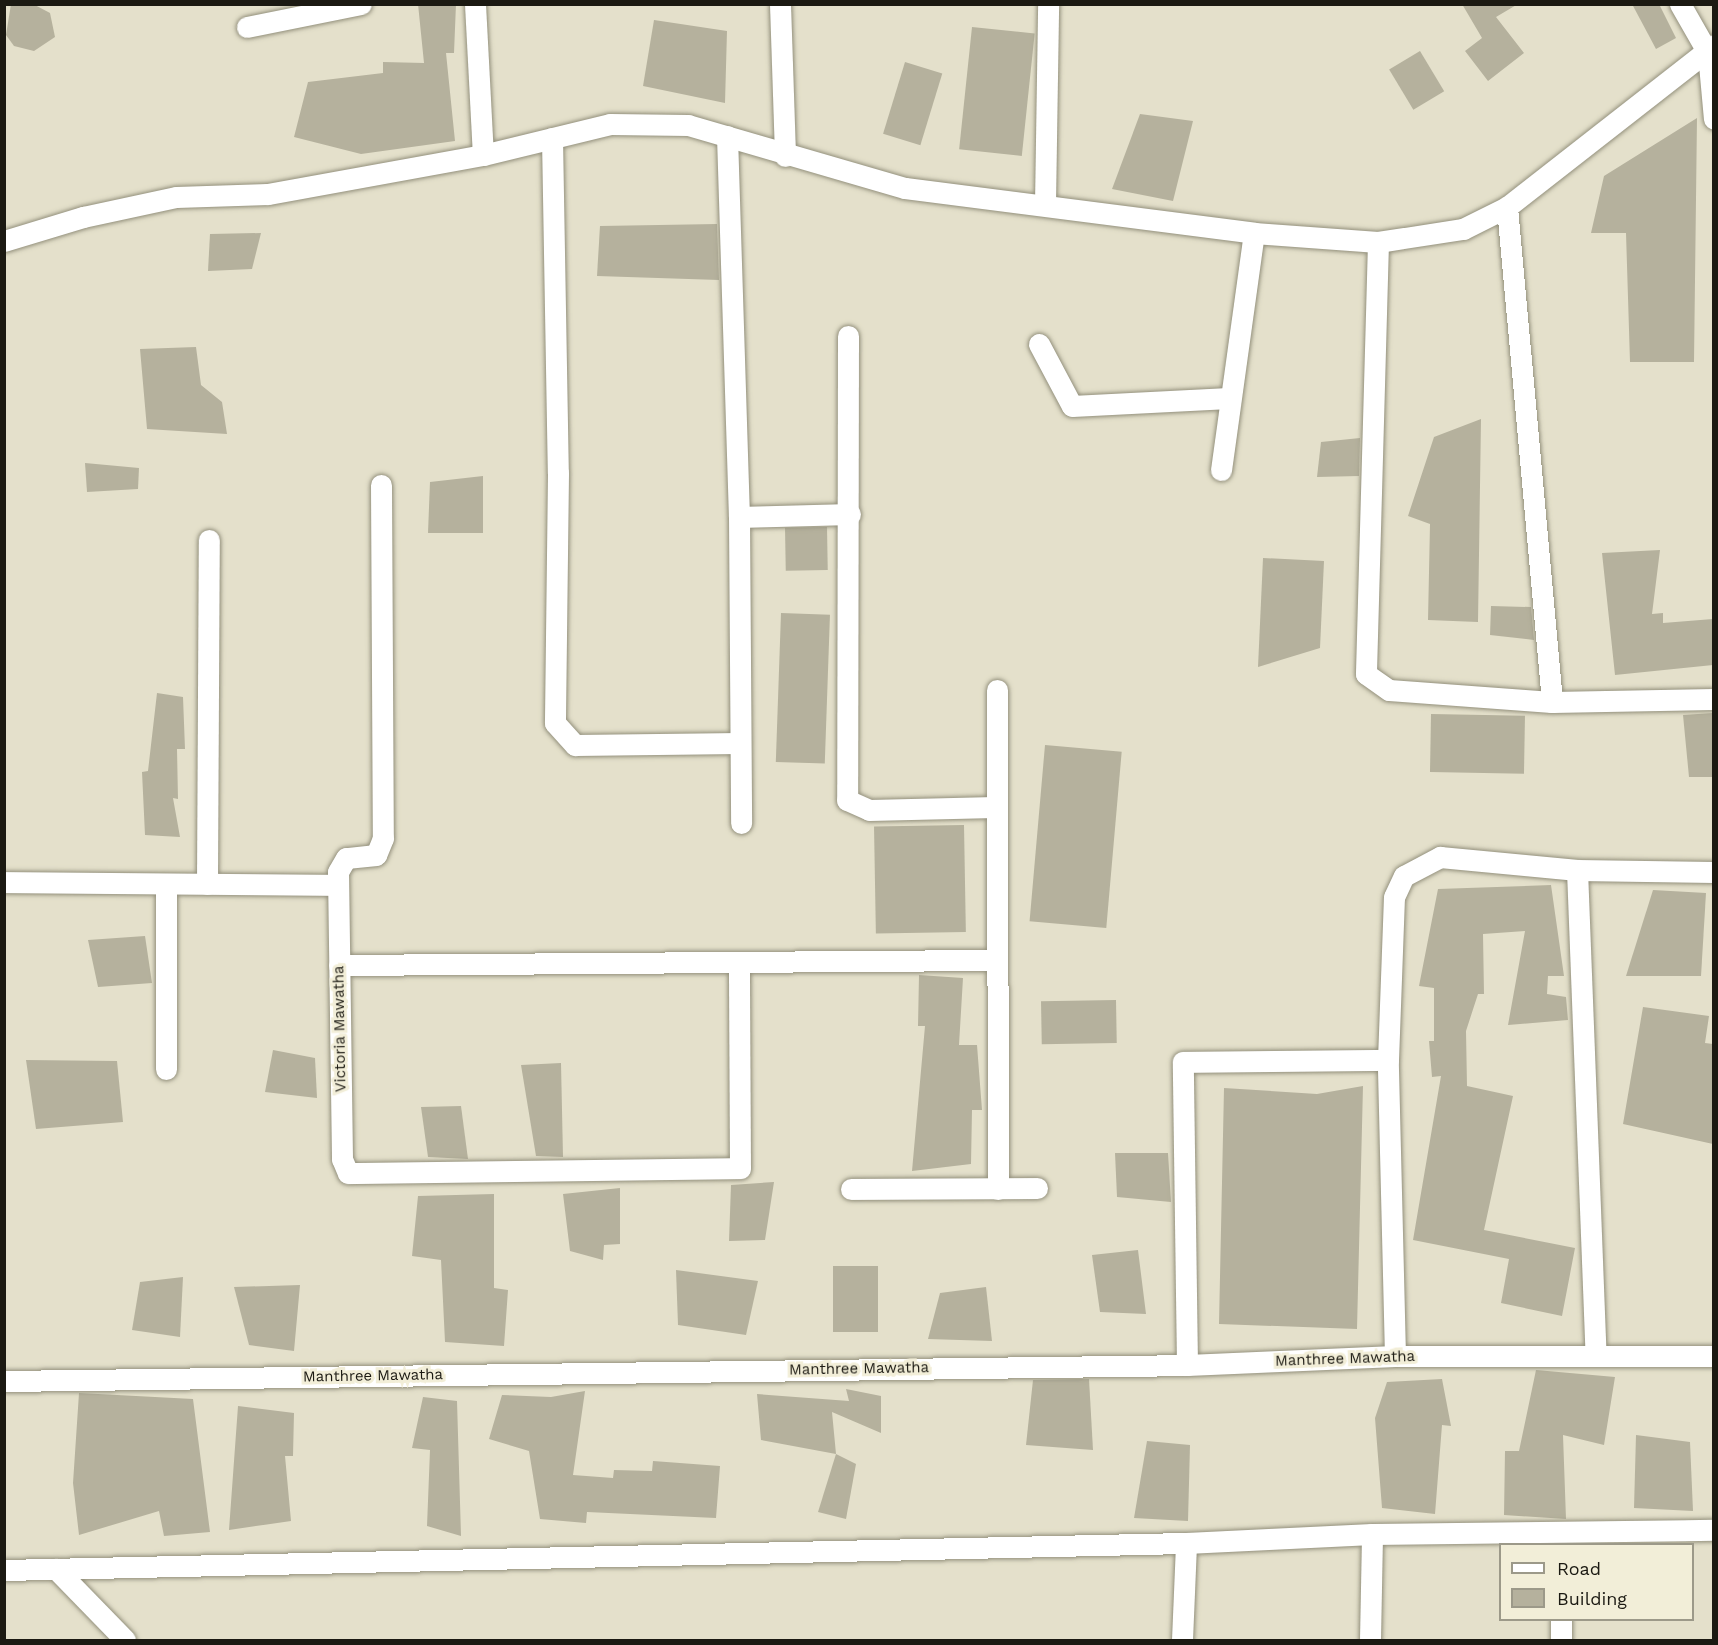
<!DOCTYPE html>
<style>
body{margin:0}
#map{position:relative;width:1718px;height:1645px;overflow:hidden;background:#e4e0cb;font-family:"Work Sans",sans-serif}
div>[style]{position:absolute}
.building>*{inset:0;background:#b5b19d;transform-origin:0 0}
.roads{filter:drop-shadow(0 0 2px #93907c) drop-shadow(0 0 2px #93907c)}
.minor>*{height:21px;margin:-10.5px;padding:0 10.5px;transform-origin:10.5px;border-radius:10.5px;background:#fff}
span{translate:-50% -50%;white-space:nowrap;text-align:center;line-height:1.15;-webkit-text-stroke:6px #f2eed8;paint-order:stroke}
.street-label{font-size:15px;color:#1b1912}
.frame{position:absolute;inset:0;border:6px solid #1b1912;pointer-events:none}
.legend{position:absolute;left:1499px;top:1543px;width:195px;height:78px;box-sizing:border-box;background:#f2eed8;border:2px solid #9c9989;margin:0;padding:8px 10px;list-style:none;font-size:18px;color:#1b1912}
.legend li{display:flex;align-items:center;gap:12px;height:30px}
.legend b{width:30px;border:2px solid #9c9989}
</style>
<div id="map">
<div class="building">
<i style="clip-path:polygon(11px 4px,33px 4px,50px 13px,55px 37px,34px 51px,14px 46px,6px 35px)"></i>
<i style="clip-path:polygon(418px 4px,456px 4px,454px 53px,446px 53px,455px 141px,361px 154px,294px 137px,308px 82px,383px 73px,383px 62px,424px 63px)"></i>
<i style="clip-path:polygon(1462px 4px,1518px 4px,1496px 17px,1524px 53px,1488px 81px,1465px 51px,1482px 38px)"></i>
<i style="clip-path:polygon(1632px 4px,1659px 4px,1676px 38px,1656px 49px)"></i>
<i style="clip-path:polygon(654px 20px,727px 31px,725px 103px,643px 86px)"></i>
<i style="left:972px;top:27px;width:63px;height:123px;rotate:6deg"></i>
<i style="left:1420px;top:51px;width:47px;height:36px;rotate:59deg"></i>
<i style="left:905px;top:62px;width:39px;height:75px;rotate:17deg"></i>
<i style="clip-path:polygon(1140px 114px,1193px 121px,1173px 201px,1112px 189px)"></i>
<i style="clip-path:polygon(1697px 118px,1694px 362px,1630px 362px,1626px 233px,1591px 233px,1604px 176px)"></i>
<i style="clip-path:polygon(717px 224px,719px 280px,597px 276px,600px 226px)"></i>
<i style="clip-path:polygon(261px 233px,252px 269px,208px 271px,210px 234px)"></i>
<i style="clip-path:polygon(196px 347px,201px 385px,222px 402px,227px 434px,147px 429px,140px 349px)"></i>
<i style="clip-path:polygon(1481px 419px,1478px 622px,1428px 620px,1430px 524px,1408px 516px,1434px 437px)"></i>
<i style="clip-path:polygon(1360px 438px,1359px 476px,1317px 477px,1321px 442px)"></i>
<i style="clip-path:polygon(85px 463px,139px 468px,138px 489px,87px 492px)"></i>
<i style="clip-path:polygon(483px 476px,483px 533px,428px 533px,430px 482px)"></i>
<i style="left:827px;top:527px;width:43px;height:42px;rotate:89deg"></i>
<i style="clip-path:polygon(1660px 550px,1652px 614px,1663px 613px,1663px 623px,1713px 619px,1713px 665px,1615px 675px,1602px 553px)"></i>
<i style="clip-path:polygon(1263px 558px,1324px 561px,1320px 648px,1258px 667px)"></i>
<i style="clip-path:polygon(1491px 606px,1531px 607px,1534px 640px,1490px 635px)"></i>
<i style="left:781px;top:613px;width:49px;height:149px;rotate:2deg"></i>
<i style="clip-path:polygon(157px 693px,183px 697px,185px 749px,177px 749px,178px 799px,173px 798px,180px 837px,145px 835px,142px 772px,148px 771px)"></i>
<i style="clip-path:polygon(1713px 713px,1713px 777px,1689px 777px,1683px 715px)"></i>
<i style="left:1431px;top:714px;width:94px;height:58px;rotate:1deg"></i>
<i style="left:1045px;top:745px;width:77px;height:177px;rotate:5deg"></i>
<i style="left:964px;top:825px;width:107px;height:90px;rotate:89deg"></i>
<i style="clip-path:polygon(1551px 885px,1564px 976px,1548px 976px,1547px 994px,1566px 997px,1568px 1020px,1508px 1025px,1525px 931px,1483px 934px,1484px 994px,1478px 994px,1466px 1031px,1467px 1086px,1513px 1096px,1484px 1230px,1575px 1248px,1562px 1316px,1501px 1303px,1509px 1259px,1413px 1240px,1441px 1076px,1432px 1077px,1429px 1041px,1434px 1041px,1434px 988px,1419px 986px,1438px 889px)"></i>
<i style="clip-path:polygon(1653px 890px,1706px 893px,1701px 976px,1626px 976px)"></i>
<i style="clip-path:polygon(145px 936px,152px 983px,98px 987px,88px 940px)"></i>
<i style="clip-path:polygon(919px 975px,963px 978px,959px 1045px,977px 1045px,982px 1110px,972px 1110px,971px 1164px,912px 1171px,925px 1026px,918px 1026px)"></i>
<i style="left:1116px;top:1000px;width:43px;height:75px;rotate:89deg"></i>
<i style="clip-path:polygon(1643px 1007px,1709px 1016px,1705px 1043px,1713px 1044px,1713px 1144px,1623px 1124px)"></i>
<i style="clip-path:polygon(273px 1050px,315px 1058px,317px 1098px,265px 1092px)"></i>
<i style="clip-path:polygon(26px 1060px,117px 1061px,123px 1122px,36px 1129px)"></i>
<i style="clip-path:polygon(561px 1063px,563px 1157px,536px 1156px,521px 1065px)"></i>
<i style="clip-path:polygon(1363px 1086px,1357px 1329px,1219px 1324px,1224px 1088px,1317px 1094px)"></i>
<i style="clip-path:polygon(461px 1106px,468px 1159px,428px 1157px,421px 1107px)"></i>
<i style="clip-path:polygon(1115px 1153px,1168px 1153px,1171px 1202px,1117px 1197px)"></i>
<i style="clip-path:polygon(774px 1182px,765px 1240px,729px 1241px,731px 1185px)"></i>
<i style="clip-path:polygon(620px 1188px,620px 1244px,604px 1245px,603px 1260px,570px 1251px,563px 1194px)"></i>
<i style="clip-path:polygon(494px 1194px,494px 1288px,508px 1290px,504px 1346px,445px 1342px,441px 1260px,412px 1256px,418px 1196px)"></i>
<i style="clip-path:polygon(1138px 1250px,1146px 1314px,1100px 1312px,1092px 1255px)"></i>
<i style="left:833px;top:1266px;width:45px;height:66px"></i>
<i style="clip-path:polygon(676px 1270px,758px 1281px,746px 1335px,678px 1325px)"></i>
<i style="clip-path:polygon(183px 1277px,180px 1337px,132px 1330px,140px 1282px)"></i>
<i style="clip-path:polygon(300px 1285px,294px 1351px,249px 1345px,234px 1287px)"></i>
<i style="clip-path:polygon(986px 1287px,992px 1341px,928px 1339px,940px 1293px)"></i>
<i style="clip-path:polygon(1536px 1370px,1615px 1377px,1604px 1445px,1563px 1435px,1566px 1519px,1504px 1515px,1505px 1451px,1519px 1451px)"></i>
<i style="clip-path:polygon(1089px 1379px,1093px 1450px,1026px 1445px,1033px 1380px)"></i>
<i style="clip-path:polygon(1442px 1379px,1451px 1426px,1442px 1425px,1435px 1514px,1382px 1508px,1375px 1418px,1387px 1382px)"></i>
<i style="clip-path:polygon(846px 1389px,881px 1396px,881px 1433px,832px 1412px,836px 1454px,761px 1440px,757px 1394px,849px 1401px)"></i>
<i style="clip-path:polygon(585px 1391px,573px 1475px,613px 1478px,614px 1470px,652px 1471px,653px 1461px,720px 1466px,716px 1518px,587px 1512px,586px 1523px,540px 1519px,529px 1451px,489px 1439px,502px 1395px,551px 1397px)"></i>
<i style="clip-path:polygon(79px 1393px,193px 1399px,210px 1532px,164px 1536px,159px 1511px,79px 1535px,73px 1483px)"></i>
<i style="clip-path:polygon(423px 1397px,457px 1401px,461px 1536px,427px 1526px,430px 1450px,412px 1448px)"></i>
<i style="clip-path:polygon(238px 1406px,294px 1413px,293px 1456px,285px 1456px,291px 1521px,229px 1530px)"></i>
<i style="clip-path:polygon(1636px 1435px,1690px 1442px,1693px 1511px,1634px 1508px)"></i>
<i style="clip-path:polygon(1147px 1441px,1190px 1445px,1188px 1521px,1134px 1518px)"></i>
<i style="clip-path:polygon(836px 1454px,856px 1464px,846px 1519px,818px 1512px)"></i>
</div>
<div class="roads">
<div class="minor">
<i style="left:475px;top:4px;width:151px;rotate:87deg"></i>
<i style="left:780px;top:4px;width:152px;rotate:88.1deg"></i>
<i style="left:1680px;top:4px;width:56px;rotate:60.3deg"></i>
<i style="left:1708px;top:53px;width:66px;rotate:84.8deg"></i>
<i style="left:247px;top:27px;width:116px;rotate:-11.4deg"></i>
<i style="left:727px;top:136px;width:381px;rotate:88.2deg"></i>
<i style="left:739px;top:517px;width:306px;rotate:89.6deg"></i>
<i style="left:552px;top:138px;width:335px;rotate:89deg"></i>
<i style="left:558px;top:473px;width:250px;rotate:90.7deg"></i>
<i style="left:555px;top:723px;width:30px;rotate:48deg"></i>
<i style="left:575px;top:745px;width:165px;rotate:-0.7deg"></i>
<i style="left:1045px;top:204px;width:200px;rotate:-89.1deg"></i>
<i style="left:1507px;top:207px;width:497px;rotate:84.8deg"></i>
<i style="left:4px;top:241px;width:83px;rotate:-16.9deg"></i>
<i style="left:83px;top:217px;width:95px;rotate:-12.1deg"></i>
<i style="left:176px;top:197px;width:92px;rotate:-1.9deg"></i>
<i style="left:268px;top:194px;width:219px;rotate:-10.3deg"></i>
<i style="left:483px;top:155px;width:131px;rotate:-13.7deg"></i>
<i style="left:610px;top:124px;width:78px;rotate:0.7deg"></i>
<i style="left:688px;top:125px;width:226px;rotate:16.2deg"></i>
<i style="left:905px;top:188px;width:352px;rotate:7.3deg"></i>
<i style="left:1254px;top:233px;width:124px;rotate:4.2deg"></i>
<i style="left:1378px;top:242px;width:86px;rotate:-8.7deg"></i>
<i style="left:1463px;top:229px;width:49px;rotate:-26.6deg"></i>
<i style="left:1507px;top:207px;width:263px;rotate:-38deg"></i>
<i style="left:1378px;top:242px;width:432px;rotate:91.6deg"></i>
<i style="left:1366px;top:674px;width:28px;rotate:35deg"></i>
<i style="left:1389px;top:690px;width:163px;rotate:4.2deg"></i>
<i style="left:1552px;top:702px;width:162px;rotate:-1.1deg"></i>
<i style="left:848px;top:336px;width:464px;rotate:90.1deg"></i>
<i style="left:847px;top:800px;width:24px;rotate:24deg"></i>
<i style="left:869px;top:810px;width:126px;rotate:-1.4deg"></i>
<i style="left:1039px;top:344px;width:70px;rotate:62deg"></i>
<i style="left:1072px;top:406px;width:157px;rotate:-2.9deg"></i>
<i style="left:1221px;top:470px;width:239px;rotate:-82.1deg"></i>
<i style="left:381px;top:485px;width:353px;rotate:89.7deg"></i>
<i style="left:383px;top:838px;width:18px;rotate:112deg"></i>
<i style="left:376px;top:855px;width:30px;rotate:174deg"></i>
<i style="left:346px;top:858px;width:16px;rotate:120deg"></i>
<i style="left:338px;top:872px;width:287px;rotate:89.2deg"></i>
<i style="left:342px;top:1159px;width:15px;rotate:67deg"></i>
<i style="left:348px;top:1173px;width:392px;rotate:-0.7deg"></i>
<i style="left:740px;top:1168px;width:205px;rotate:-90.3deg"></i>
<i style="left:739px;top:517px;width:111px;rotate:-1.5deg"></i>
<i style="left:997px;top:690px;width:499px;rotate:89.9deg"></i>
<i style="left:1577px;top:870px;width:484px;rotate:87.8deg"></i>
<i style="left:4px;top:882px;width:334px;rotate:0.5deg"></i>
<i style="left:207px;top:884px;width:344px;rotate:-89.7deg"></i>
<i style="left:166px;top:885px;width:184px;rotate:90deg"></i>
<i style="left:339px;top:965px;width:658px;rotate:-0.44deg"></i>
<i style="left:851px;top:1189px;width:186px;rotate:-0.3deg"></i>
<i style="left:1395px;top:1356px;width:296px;rotate:-91.4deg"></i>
<i style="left:1388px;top:1060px;width:163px;rotate:-87.9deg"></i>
<i style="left:1394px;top:897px;width:23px;rotate:-65deg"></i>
<i style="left:1404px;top:876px;width:41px;rotate:-27.8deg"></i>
<i style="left:1440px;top:857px;width:138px;rotate:5.4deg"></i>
<i style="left:1577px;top:870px;width:137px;rotate:0.8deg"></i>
<i style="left:1187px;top:1365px;width:303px;rotate:-90.8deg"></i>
<i style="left:1183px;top:1062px;width:205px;rotate:-0.6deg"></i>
<i style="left:4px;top:1381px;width:1183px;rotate:-0.77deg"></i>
<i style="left:1187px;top:1365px;width:208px;rotate:-2.5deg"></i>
<i style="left:1395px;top:1356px;width:319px"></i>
<i style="left:56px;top:1569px;width:99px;rotate:45.8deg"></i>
<i style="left:4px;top:1570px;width:1182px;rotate:-1.31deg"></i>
<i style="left:1186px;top:1543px;width:186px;rotate:-2.8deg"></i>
<i style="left:1372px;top:1534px;width:342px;rotate:-0.7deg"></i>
<i style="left:1182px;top:1640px;width:97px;rotate:-87.6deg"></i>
<i style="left:1370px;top:1640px;width:106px;rotate:-88.9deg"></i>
<i style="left:1561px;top:1640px;width:20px;rotate:-90deg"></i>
</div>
</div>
<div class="street-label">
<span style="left:340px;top:1029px;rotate:-91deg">Victoria Mawatha</span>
<span style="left:1345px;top:1359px;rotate:-2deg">Manthree Mawatha</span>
<span style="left:859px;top:1369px;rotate:-1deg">Manthree Mawatha</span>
<span style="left:373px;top:1376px;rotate:-1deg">Manthree Mawatha</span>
</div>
<div class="frame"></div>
<ul class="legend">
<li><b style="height:8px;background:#fff"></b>Road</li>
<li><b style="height:16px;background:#b5b19d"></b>Building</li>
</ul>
</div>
